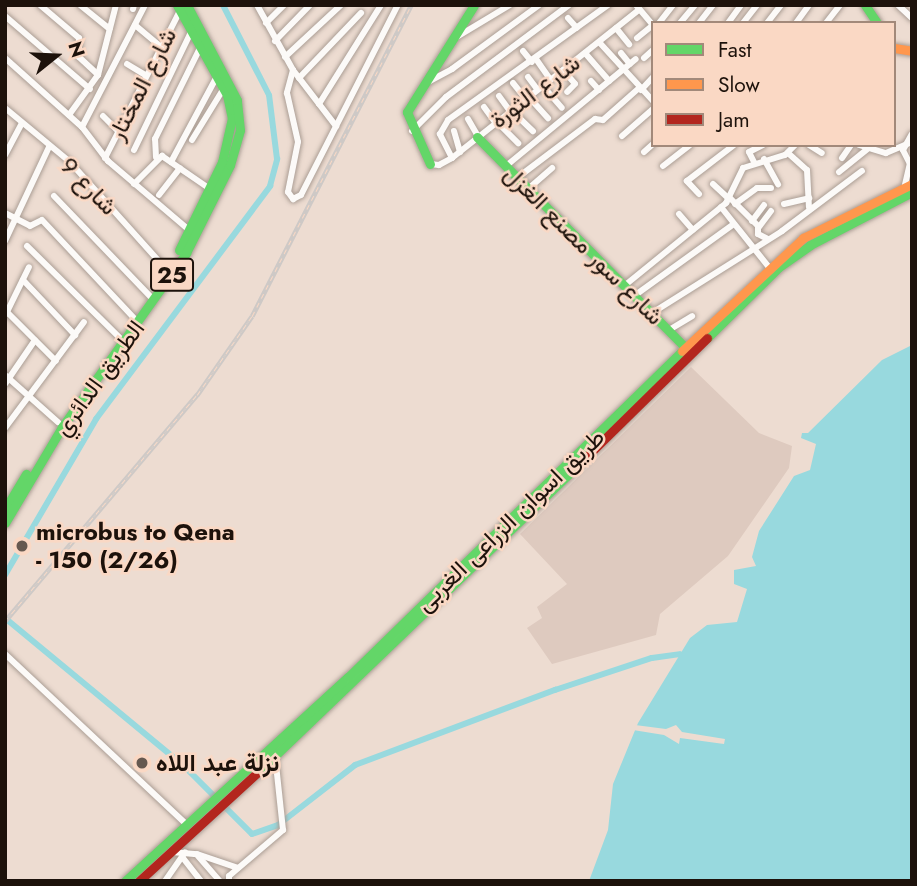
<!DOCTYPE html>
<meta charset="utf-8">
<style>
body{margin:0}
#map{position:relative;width:917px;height:886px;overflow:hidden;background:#eddcd1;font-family:Jost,Vazirmatn,sans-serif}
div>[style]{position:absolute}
.industrial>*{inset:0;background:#decabf}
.water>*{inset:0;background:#98d9de}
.pier>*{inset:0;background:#eddcd1}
.canal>*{height:6px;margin:-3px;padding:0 3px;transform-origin:3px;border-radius:3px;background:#98d9de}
.roads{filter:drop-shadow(0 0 2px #ab9e95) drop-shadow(0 0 2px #ab9e95)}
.street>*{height:6px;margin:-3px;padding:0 3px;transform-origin:3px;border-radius:3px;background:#fcfaf8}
.fast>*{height:9px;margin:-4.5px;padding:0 4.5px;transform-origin:4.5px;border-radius:4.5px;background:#63d668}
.slow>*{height:9px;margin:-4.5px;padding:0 4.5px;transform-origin:4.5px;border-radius:4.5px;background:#ff974d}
.jam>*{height:9px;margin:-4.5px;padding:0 4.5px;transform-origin:4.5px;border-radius:4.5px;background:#b3261e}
.rail>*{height:4.5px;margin-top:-2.25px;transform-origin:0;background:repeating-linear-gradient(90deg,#fad8c4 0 5px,#cec9c6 0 10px);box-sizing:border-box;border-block:2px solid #cec9c6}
.dots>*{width:19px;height:19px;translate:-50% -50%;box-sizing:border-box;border:4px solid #fad8c4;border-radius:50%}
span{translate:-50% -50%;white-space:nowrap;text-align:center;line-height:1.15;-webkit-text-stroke:5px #fad8c4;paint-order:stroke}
.shield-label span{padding:2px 5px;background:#fad8c4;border:2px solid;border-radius:5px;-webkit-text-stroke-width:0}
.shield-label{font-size:23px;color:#1d120b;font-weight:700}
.street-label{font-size:24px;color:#1d120b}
.poi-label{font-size:24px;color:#1d120b;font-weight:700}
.left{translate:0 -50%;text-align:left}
.frame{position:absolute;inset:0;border:7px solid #1d120b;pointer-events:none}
.legend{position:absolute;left:651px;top:21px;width:245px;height:126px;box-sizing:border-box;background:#fad8c4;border:2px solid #a2897a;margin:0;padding:9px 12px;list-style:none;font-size:21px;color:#1d120b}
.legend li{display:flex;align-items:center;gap:14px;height:35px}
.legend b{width:35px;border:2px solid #a2897a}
.north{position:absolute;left:21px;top:21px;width:70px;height:70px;-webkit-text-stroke:5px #fad8c4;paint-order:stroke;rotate:72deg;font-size:19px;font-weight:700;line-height:28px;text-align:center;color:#1d120b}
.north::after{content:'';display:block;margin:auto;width:24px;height:32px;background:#1d120b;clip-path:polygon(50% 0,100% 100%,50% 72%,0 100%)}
</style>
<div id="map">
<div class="industrial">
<i style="clip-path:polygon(691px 367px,759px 433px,792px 446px,789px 468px,728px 556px,660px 614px,656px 635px,552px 664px,527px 628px,542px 618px,537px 607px,567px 584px,520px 534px)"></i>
</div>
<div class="water">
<i style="clip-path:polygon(912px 345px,912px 881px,589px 881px,608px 830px,613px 784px,638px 723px,690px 638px,707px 625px,737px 622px,747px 589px,734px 584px,734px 570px,756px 566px,752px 557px,759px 531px,794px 476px,810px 470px,816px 444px,801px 438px,802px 433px,808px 433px,882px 360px)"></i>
</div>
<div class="pier">
<i style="clip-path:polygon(635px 725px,666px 729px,676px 725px,682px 732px,725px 739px,724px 744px,680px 738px,679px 744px,664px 735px,633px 730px)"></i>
</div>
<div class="canal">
<i style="left:5px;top:575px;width:181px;rotate:-59.7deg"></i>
<i style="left:96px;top:419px;width:291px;rotate:-53.2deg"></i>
<i style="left:270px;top:186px;width:28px;rotate:-75deg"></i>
<i style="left:277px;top:159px;width:64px;rotate:-97.1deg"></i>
<i style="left:269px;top:95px;width:101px;rotate:-117.1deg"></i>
<i style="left:5px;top:618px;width:232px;rotate:39.6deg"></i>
<i style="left:184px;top:766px;width:96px;rotate:45deg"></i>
<i style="left:252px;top:834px;width:28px;rotate:-19deg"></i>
<i style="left:278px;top:825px;width:98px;rotate:-37.9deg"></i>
<i style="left:355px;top:765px;width:214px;rotate:-20.6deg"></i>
<i style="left:555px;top:690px;width:102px;rotate:-18.3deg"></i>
<i style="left:652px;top:658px;width:28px;rotate:-8deg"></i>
</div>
<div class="roads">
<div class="street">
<i style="left:40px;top:5px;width:51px;rotate:40.2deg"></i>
<i style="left:79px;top:38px;width:19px;rotate:90deg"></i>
<i style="left:79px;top:57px;width:26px;rotate:43deg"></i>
<i style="left:80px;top:5px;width:38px;rotate:39deg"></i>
<i style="left:257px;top:5px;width:74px;rotate:61deg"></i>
<i style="left:293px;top:70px;width:71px;rotate:52.5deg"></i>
<i style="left:636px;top:5px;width:26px;rotate:50deg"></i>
<i style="left:898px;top:5px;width:19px;rotate:43deg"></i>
<i style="left:133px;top:9px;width:4px;rotate:-76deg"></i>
<i style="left:5px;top:16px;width:112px;rotate:40.7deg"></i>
<i style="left:568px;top:18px;width:13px;rotate:48deg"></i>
<i style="left:266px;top:23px;width:25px;rotate:-45deg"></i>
<i style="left:659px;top:23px;width:23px;rotate:-52deg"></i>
<i style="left:680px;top:23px;width:23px;rotate:-50deg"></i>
<i style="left:699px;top:23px;width:23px;rotate:-52deg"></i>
<i style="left:728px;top:23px;width:22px;rotate:-54deg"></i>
<i style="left:743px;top:23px;width:23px;rotate:-52deg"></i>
<i style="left:767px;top:23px;width:23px;rotate:-52deg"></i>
<i style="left:796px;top:23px;width:22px;rotate:-54deg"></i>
<i style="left:826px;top:23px;width:23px;rotate:-52deg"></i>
<i style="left:135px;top:25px;width:33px;rotate:40deg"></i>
<i style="left:616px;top:28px;width:21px;rotate:51deg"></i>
<i style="left:455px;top:38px;width:64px;rotate:-31deg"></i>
<i style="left:637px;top:38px;width:21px;rotate:-39deg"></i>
<i style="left:275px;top:41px;width:50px;rotate:-45.8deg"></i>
<i style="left:599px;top:42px;width:80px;rotate:47.5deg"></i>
<i style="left:523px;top:51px;width:14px;rotate:51deg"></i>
<i style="left:585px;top:53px;width:37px;rotate:49deg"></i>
<i style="left:621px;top:53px;width:14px;rotate:51deg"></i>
<i style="left:285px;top:57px;width:76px;rotate:-42.9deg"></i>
<i style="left:5px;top:58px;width:103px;rotate:41.9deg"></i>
<i style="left:82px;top:127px;width:43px;rotate:52.6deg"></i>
<i style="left:108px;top:161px;width:106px;rotate:40.4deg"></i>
<i style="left:644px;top:58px;width:12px;rotate:-42deg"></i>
<i style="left:536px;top:59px;width:24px;rotate:55deg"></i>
<i style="left:127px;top:64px;width:21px;rotate:31deg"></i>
<i style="left:293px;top:70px;width:24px;rotate:105deg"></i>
<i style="left:287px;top:93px;width:50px;rotate:77.3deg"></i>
<i style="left:298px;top:142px;width:51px;rotate:101.3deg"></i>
<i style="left:288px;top:192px;width:9px;rotate:54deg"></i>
<i style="left:293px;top:199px;width:9px;rotate:-27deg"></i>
<i style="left:301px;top:195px;width:213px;rotate:-63deg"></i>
<i style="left:563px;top:70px;width:18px;rotate:49deg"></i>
<i style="left:575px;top:84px;width:11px;rotate:135deg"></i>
<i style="left:528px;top:77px;width:15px;rotate:53deg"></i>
<i style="left:299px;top:78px;width:90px;rotate:-46.4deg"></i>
<i style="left:591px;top:81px;width:12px;rotate:48deg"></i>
<i style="left:426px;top:83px;width:30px;rotate:-28deg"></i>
<i style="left:452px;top:69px;width:108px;rotate:-36.3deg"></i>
<i style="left:513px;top:83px;width:19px;rotate:51deg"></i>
<i style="left:542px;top:85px;width:30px;rotate:49deg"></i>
<i style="left:641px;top:90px;width:18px;rotate:-47deg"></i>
<i style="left:499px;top:96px;width:17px;rotate:54deg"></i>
<i style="left:528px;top:96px;width:30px;rotate:48deg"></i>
<i style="left:319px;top:104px;width:117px;rotate:-57.9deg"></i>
<i style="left:484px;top:107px;width:17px;rotate:54deg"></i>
<i style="left:5px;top:108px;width:85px;rotate:39.7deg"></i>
<i style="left:70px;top:162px;width:145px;rotate:48.1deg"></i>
<i style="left:510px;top:109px;width:32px;rotate:44deg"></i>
<i style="left:69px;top:115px;width:49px;rotate:-54.1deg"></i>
<i style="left:98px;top:75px;width:72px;rotate:-75.6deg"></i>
<i style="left:103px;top:116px;width:20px;rotate:45deg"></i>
<i style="left:468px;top:119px;width:20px;rotate:60deg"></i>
<i style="left:495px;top:120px;width:33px;rotate:45deg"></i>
<i style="left:82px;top:127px;width:137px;rotate:-62.7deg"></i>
<i style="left:412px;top:131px;width:48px;rotate:-45deg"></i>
<i style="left:446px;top:97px;width:154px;rotate:-36.8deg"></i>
<i style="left:454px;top:131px;width:22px;rotate:74deg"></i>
<i style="left:622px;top:136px;width:41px;rotate:-41.1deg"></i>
<i style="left:192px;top:140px;width:61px;rotate:-58.4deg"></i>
<i style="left:809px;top:145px;width:15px;rotate:32deg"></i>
<i style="left:859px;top:145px;width:28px;rotate:17deg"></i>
<i style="left:886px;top:153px;width:28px;rotate:-23deg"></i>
<i style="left:134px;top:150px;width:131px;rotate:-64.2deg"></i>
<i style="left:644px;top:152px;width:12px;rotate:-42deg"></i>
<i style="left:788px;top:153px;width:25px;rotate:42deg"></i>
<i style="left:807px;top:170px;width:37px;rotate:87deg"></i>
<i style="left:5px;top:155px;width:36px;rotate:-62deg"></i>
<i style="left:156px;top:157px;width:18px;rotate:-93deg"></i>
<i style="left:155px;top:139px;width:102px;rotate:-63.7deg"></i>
<i style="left:105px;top:158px;width:165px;rotate:-63deg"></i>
<i style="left:452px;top:158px;width:27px;rotate:-117deg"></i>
<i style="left:440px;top:134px;width:16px;rotate:-60deg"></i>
<i style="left:448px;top:120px;width:197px;rotate:-35.7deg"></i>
<i style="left:842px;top:158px;width:16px;rotate:-55deg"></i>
<i style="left:764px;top:159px;width:29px;rotate:61deg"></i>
<i style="left:171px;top:162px;width:95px;rotate:-61.8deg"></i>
<i style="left:754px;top:162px;width:11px;rotate:-117deg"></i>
<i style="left:749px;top:152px;width:16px;rotate:-27deg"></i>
<i style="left:430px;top:164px;width:9px;rotate:6deg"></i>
<i style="left:439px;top:165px;width:15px;rotate:-28deg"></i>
<i style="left:452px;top:158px;width:238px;rotate:-38.4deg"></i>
<i style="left:910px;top:164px;width:16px;rotate:-117deg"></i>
<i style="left:903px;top:150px;width:18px;rotate:-61deg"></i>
<i style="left:506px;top:166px;width:168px;rotate:-39.5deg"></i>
<i style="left:663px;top:166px;width:34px;rotate:-38deg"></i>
<i style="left:839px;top:172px;width:36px;rotate:-39deg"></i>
<i style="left:517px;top:178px;width:98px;rotate:-37.1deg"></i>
<i style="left:595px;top:119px;width:8px;rotate:7deg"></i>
<i style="left:603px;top:120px;width:48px;rotate:-41.6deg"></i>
<i style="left:134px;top:184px;width:40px;rotate:-45deg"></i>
<i style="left:162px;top:156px;width:58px;rotate:34.5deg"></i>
<i style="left:713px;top:184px;width:22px;rotate:43deg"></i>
<i style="left:528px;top:189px;width:32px;rotate:-41deg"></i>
<i style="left:904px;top:189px;width:26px;rotate:-77deg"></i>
<i style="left:699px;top:194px;width:18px;rotate:-133deg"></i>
<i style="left:687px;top:181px;width:59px;rotate:-37.5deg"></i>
<i style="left:159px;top:195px;width:34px;rotate:-52deg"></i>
<i style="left:54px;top:196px;width:139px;rotate:46.2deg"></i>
<i style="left:729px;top:197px;width:41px;rotate:45deg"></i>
<i style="left:758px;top:226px;width:8px;rotate:90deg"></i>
<i style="left:758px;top:234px;width:11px;rotate:27deg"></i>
<i style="left:735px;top:204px;width:27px;rotate:-36deg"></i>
<i style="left:757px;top:188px;width:14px"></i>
<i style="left:784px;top:204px;width:26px;rotate:-13deg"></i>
<i style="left:721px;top:207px;width:75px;rotate:51.5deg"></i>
<i style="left:5px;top:213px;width:28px;rotate:27deg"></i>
<i style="left:30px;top:226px;width:13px;rotate:-27deg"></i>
<i style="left:42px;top:220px;width:134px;rotate:46.8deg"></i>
<i style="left:679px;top:214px;width:21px;rotate:49deg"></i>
<i style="left:752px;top:221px;width:20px;rotate:-53deg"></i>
<i style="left:759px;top:227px;width:20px;rotate:-53deg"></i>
<i style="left:5px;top:241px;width:104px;rotate:-64.9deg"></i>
<i style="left:27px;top:246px;width:131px;rotate:44.7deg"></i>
<i style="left:23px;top:280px;width:76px;rotate:46.6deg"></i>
<i style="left:624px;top:286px;width:132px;rotate:-39.1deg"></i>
<i style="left:726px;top:203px;width:39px;rotate:-64deg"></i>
<i style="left:743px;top:168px;width:44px;rotate:-17.2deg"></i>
<i style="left:785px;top:155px;width:14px;rotate:-45deg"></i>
<i style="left:634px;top:296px;width:123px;rotate:-35.8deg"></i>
<i style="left:7px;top:312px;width:69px;rotate:45deg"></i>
<i style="left:652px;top:313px;width:154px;rotate:-32.2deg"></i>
<i style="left:782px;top:231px;width:100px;rotate:-36.9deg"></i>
<i style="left:6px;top:314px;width:52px;rotate:-63.9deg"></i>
<i style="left:669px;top:330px;width:27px;rotate:-31deg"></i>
<i style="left:5px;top:375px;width:71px;rotate:41.6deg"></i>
<i style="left:5px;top:384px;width:53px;rotate:-55.7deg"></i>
<i style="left:5px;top:428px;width:132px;rotate:-53.3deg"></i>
<i style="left:5px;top:654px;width:248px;rotate:43.2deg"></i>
<i style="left:172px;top:852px;width:25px;rotate:5deg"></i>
<i style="left:197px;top:854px;width:43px;rotate:18.9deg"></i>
<i style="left:198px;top:856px;width:33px;rotate:49deg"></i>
<i style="left:183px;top:858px;width:29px;rotate:52deg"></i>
<i style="left:165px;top:881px;width:35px;rotate:-55deg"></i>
<i style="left:229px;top:881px;width:5px;rotate:-90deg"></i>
<i style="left:229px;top:876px;width:71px;rotate:-40.4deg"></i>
<i style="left:283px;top:830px;width:75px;rotate:-96.1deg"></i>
</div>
<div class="fast">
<i style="left:177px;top:5px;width:103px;rotate:60.9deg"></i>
<i style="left:227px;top:95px;width:24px;rotate:78deg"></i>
<i style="left:232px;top:118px;width:45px;rotate:102.8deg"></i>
<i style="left:222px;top:162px;width:98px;rotate:116deg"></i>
<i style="left:865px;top:5px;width:22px;rotate:56deg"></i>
<i style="left:477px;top:137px;width:303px;rotate:45.3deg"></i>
<i style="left:430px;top:164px;width:57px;rotate:-113.9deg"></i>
<i style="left:407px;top:112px;width:126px;rotate:-57.9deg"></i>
<i style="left:707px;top:338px;width:101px;rotate:-44.6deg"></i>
<i style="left:779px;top:267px;width:38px;rotate:-35deg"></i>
<i style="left:810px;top:245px;width:115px;rotate:-27.5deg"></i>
<i style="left:5px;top:509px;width:41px;rotate:-59deg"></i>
<i style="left:5px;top:523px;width:112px;rotate:-59.3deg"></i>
<i style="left:62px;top:427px;width:214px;rotate:-54.5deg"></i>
<i style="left:186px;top:253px;width:98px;rotate:-63.4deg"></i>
<i style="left:230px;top:165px;width:36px;rotate:-74deg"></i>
<i style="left:240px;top:130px;width:30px;rotate:-96deg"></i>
<i style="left:237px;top:100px;width:107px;rotate:-117.8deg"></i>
<i style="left:258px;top:772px;width:451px;rotate:-43.8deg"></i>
<i style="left:125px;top:881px;width:302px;rotate:-42.5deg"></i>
<i style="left:348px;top:677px;width:467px;rotate:-44.3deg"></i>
</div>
<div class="slow">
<i style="left:894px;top:48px;width:18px;rotate:9deg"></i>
<i style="left:682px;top:351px;width:166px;rotate:-43deg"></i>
<i style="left:803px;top:238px;width:122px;rotate:-26.4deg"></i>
</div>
<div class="jam">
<i style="left:583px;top:460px;width:174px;rotate:-44.5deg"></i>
<i style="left:139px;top:881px;width:161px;rotate:-42.5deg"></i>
</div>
</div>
<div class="rail">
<i style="left:5px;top:621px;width:297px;rotate:-49.7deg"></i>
<i style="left:197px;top:395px;width:96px;rotate:-55.2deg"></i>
<i style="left:252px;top:316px;width:349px;rotate:-62.9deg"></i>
</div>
<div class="dots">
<i style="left:22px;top:546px;background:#665950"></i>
<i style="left:142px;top:763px;background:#665950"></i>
</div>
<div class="shield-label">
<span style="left:172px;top:275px">25</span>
</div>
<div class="street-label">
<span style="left:142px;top:84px;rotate:-63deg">شارع المختار</span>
<span style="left:535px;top:91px;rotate:-37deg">شارع الثورة</span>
<span style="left:89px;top:186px;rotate:46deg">شارع 9</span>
<span style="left:584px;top:245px;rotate:45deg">شارع سور مصنع الغزل</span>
<span style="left:99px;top:378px;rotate:-54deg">الطريق الدائري</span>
<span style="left:510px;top:520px;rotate:-44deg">طريق اسوان الزراعى الغربى</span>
</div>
<div class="poi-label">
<span class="left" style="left:36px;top:546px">microbus to Qena<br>- 150 (2/26)</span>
<span class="left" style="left:156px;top:763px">نزلة عبد اللاه</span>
</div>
<div class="frame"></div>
<ul class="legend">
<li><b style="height:9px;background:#63d668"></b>Fast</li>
<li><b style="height:9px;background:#ff974d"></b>Slow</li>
<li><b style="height:9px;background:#b3261e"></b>Jam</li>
</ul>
<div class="north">N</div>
</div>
